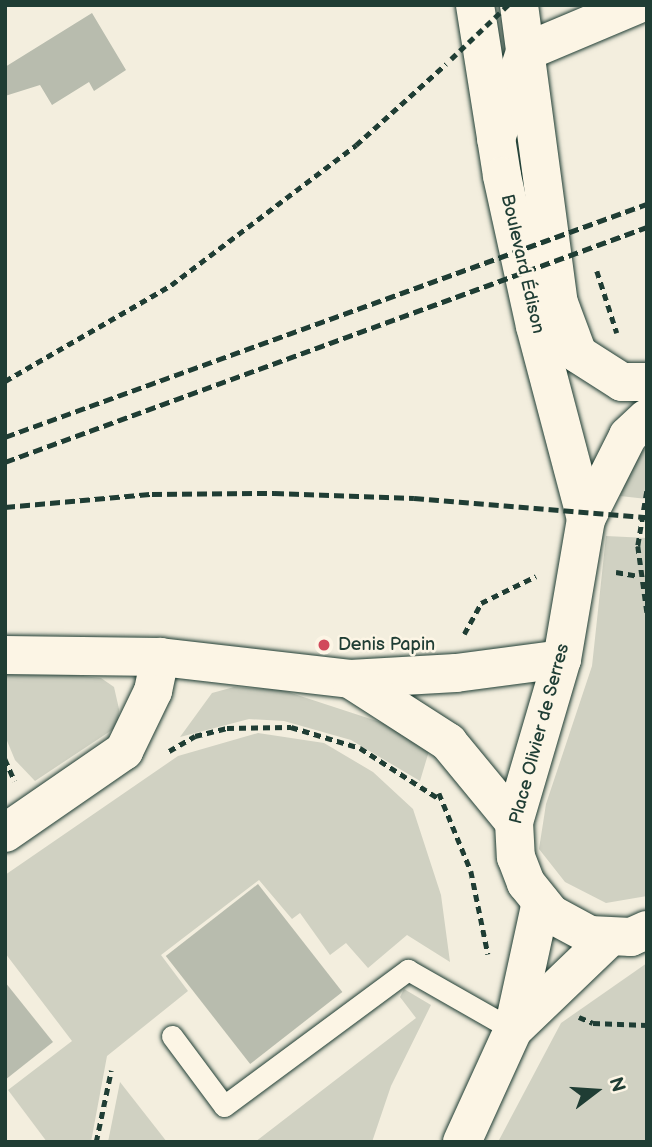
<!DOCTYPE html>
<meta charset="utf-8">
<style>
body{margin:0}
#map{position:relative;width:652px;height:1147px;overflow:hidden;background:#f3eede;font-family:"Balsamiq Sans",sans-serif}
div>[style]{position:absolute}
.green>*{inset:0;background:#d0d1c2}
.building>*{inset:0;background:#b8bcae;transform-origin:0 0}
.path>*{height:4.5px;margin-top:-2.25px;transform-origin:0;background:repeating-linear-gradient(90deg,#1f3d34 0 7px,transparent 0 12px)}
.roads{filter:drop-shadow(0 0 2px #1f3d34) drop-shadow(0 0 2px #1f3d34)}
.lane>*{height:21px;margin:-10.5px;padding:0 10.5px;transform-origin:10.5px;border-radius:10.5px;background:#fcf5e5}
.street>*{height:38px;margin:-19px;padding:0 19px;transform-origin:19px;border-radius:19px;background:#fcf5e5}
.secondary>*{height:38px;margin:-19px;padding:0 19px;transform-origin:19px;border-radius:19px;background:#fcf5e5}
.rail>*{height:5px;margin-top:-2.5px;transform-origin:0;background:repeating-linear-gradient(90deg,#1f3d34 0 10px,transparent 0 15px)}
.path-bridge>*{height:4.5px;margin-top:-2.25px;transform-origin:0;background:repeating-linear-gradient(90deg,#1f3d34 0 7px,transparent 0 12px)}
.dots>*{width:19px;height:19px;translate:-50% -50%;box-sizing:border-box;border:4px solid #fcf5e5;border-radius:50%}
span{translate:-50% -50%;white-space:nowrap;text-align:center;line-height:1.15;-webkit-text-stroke:5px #fcf5e5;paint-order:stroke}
.street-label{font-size:18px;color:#1f3d34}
.poi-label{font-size:18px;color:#1f3d34}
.left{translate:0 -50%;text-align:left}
.frame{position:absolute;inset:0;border:7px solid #1f3d34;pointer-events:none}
.north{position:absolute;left:561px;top:1056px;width:70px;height:70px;-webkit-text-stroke:5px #fcf5e5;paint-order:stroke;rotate:73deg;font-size:19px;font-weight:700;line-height:28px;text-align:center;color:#1f3d34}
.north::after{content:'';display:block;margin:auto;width:24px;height:32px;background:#1f3d34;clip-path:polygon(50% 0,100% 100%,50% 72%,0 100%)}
</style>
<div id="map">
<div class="green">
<i style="clip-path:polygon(647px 447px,647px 499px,620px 496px,635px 457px)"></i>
<i style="clip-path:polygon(606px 536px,647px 538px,647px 896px,606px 903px,565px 882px,539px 849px,546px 804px,592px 666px)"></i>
<i style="clip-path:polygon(34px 671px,101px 678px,114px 687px,119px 709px,118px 726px,35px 781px,15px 760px,5px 736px,5px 674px)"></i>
<i style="clip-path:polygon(234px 687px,282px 690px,386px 724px,429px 751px,420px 781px,351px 740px,284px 721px,249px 719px,180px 737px,212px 693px)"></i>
<i style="clip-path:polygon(258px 733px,324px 743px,373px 772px,413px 809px,441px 895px,450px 962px,407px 935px,368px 968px,346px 943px,330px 955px,300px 913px,292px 919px,259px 880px,161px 955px,188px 991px,107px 1056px,91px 1142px,47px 1142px,8px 1090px,72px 1041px,5px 953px,5px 875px,178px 756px)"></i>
<i style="clip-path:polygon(647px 963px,647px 1142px,498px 1142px,561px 1023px)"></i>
<i style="clip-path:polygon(404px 989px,431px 1005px,391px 1086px,372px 1142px,255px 1142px,416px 1018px,400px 997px)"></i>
<i style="clip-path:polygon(120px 1082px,167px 1142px,108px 1142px)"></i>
</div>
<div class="building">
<i style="clip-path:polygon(92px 13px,126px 70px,94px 91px,89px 82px,52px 105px,40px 85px,5px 96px,5px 67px)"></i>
<i style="left:258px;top:884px;width:137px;height:117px;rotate:52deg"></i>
<i style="clip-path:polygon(5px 982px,53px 1042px,5px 1080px)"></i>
</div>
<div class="path">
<i style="left:597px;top:271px;width:65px;rotate:72.1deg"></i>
<i style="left:5px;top:381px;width:192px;rotate:-30deg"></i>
<i style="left:171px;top:285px;width:232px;rotate:-37.1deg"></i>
<i style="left:356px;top:145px;width:121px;rotate:-42deg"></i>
<i style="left:647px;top:491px;width:56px;rotate:99.3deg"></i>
<i style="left:638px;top:546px;width:67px;rotate:82.2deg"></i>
<i style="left:616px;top:572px;width:23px;rotate:10deg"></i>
<i style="left:464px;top:634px;width:35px;rotate:-61deg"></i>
<i style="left:481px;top:603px;width:61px;rotate:-26.1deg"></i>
<i style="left:169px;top:751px;width:30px;rotate:-30deg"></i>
<i style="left:195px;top:736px;width:33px;rotate:-14deg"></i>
<i style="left:227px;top:728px;width:64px;rotate:-0.9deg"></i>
<i style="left:291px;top:727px;width:72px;rotate:16.9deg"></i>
<i style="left:360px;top:748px;width:93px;rotate:32.7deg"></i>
<i style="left:5px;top:759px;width:24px;rotate:66deg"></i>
<i style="left:439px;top:793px;width:84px;rotate:67.7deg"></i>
<i style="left:471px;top:871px;width:85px;rotate:78.4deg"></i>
<i style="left:579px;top:1017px;width:15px;rotate:23deg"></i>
<i style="left:593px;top:1023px;width:54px;rotate:2.1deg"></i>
<i style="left:96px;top:1142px;width:73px;rotate:-78.1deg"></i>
</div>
<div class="roads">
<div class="lane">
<i style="left:172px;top:1036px;width:87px;rotate:53.4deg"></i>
<i style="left:224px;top:1106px;width:229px;rotate:-36.5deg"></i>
<i style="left:408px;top:970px;width:121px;rotate:29.7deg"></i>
</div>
<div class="street">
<i style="left:496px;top:139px;width:92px;rotate:-71.6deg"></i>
<i style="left:525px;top:52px;width:121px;rotate:-22.9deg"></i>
<i style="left:5px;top:833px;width:145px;rotate:-34.6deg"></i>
<i style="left:124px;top:751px;width:67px;rotate:-64.2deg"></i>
<i style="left:153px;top:691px;width:35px;rotate:-78deg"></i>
</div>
<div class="secondary">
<i style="left:475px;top:5px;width:173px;rotate:81deg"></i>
<i style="left:502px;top:176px;width:154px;rotate:77.6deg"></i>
<i style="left:535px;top:326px;width:200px;rotate:75.2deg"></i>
<i style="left:519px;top:5px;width:301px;rotate:82.4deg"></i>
<i style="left:559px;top:303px;width:54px;rotate:69.6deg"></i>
<i style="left:578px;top:354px;width:52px;rotate:32.5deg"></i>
<i style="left:622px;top:382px;width:25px"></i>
<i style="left:647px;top:418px;width:26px;rotate:137deg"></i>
<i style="left:628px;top:436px;width:93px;rotate:116.8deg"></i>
<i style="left:586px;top:519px;width:142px;rotate:99.7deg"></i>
<i style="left:562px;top:659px;width:170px;rotate:106.4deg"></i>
<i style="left:514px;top:822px;width:35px;rotate:87deg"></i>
<i style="left:516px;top:857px;width:28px;rotate:69deg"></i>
<i style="left:526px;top:883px;width:40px;rotate:51deg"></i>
<i style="left:551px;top:914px;width:44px;rotate:28.3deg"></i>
<i style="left:590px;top:935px;width:41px;rotate:2.8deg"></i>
<i style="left:631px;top:937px;width:17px;rotate:-24deg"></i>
<i style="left:5px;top:655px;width:155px;rotate:0.7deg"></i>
<i style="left:160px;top:657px;width:191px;rotate:6.6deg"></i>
<i style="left:350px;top:679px;width:106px;rotate:-3.2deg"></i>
<i style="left:456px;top:673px;width:107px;rotate:-7.5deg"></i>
<i style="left:350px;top:679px;width:117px;rotate:32.7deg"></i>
<i style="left:448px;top:742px;width:104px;rotate:50.5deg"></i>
<i style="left:515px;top:1028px;width:130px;rotate:-43.8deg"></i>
<i style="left:462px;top:1142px;width:123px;rotate:-65.5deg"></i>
<i style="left:513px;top:1030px;width:131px;rotate:-77.7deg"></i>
</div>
</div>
<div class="rail">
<i style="left:5px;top:437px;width:683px;rotate:-19.95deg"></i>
<i style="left:5px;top:462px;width:684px;rotate:-20.1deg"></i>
<i style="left:5px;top:507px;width:148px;rotate:-5.1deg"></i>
<i style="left:152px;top:494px;width:122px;rotate:-0.5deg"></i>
<i style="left:274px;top:493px;width:140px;rotate:2deg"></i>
<i style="left:414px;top:498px;width:234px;rotate:4.7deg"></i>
</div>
<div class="path-bridge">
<i style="left:451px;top:59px;width:79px;rotate:-43.5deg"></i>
</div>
<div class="dots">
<i style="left:324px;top:645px;background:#d1495b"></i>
</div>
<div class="street-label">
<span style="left:522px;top:264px;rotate:77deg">Boulevard Édison</span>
<span style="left:540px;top:734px;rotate:-75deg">Place Olivier de Serres</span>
</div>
<div class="poi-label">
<span class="left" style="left:338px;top:645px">Denis Papin</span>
</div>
<div class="frame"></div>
<div class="north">N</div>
</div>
